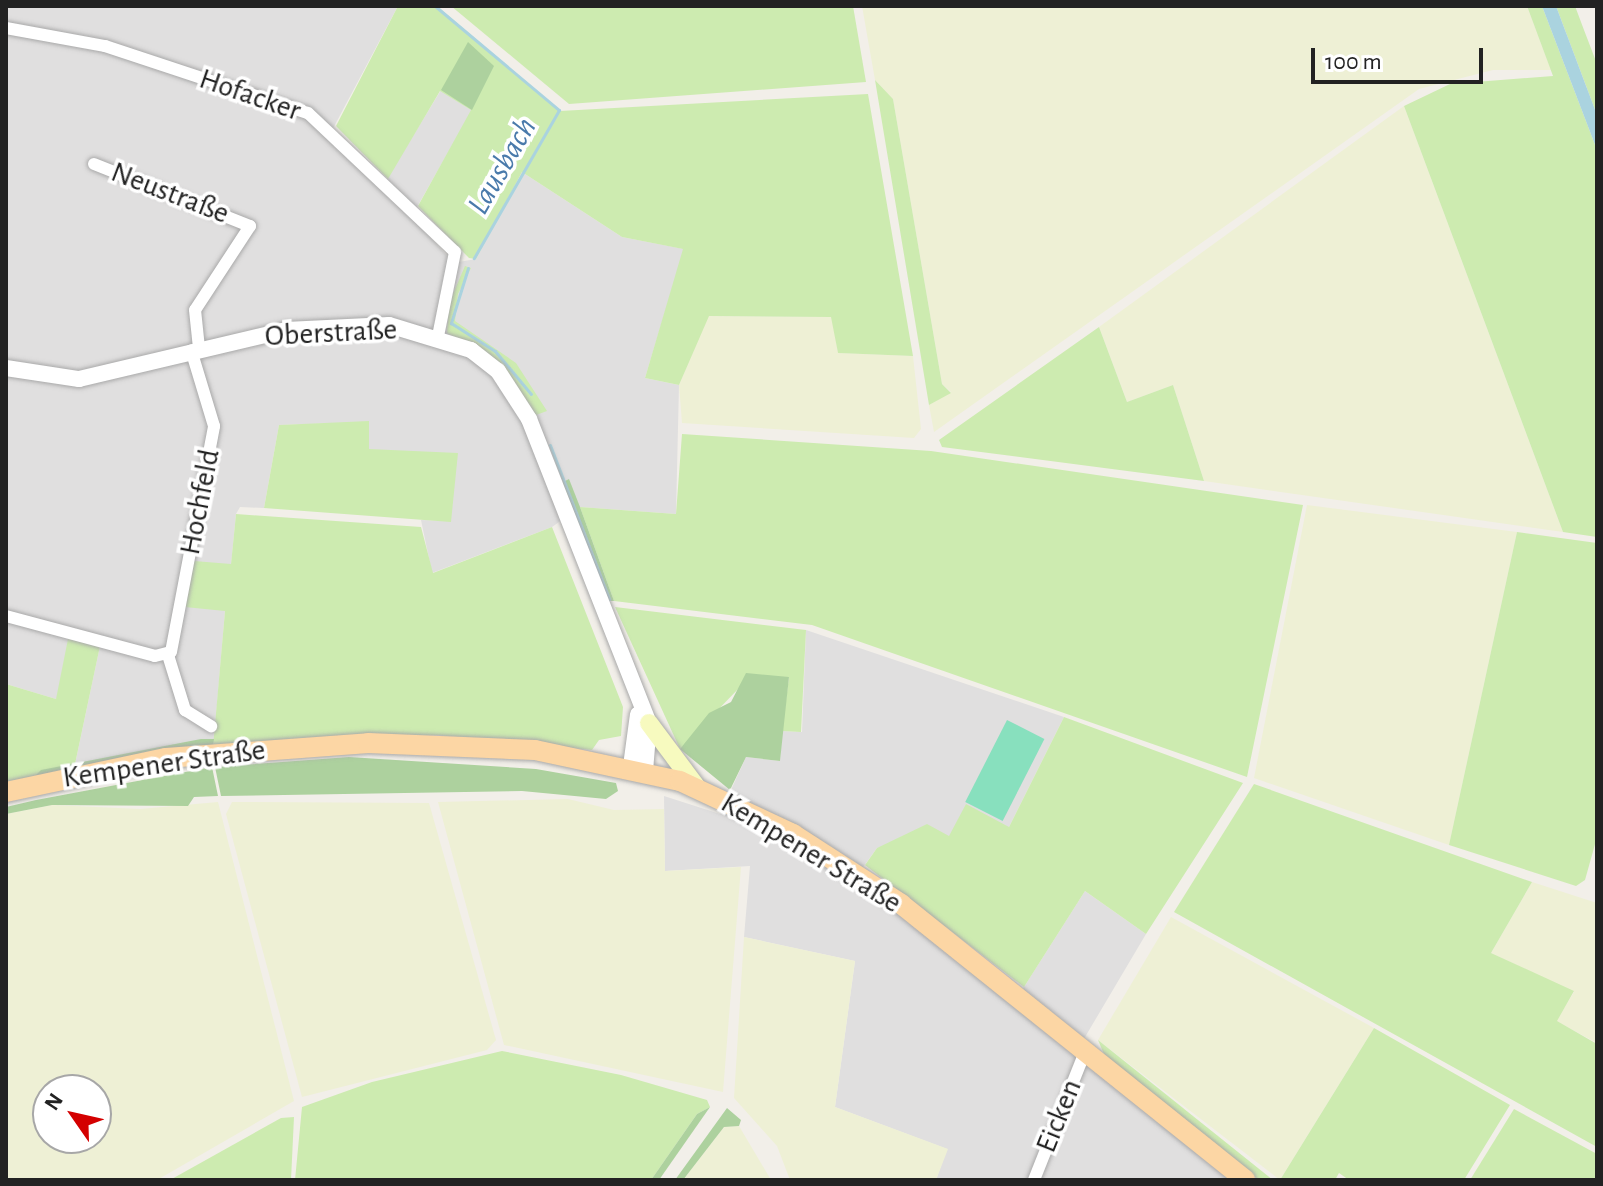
<!DOCTYPE html>
<meta charset="utf-8">
<style>
body{margin:0}
#map{position:relative;width:1603px;height:1186px;overflow:hidden;background:#f2efe9;font-family:"Alegreya Sans",sans-serif}
div>[style]{position:absolute}
.residential>*{inset:0;background:#e0dfdf}
.farmland>*{inset:0;background:#eef0d5}
.grass>*{inset:0;background:#cdebb0}
.forest>*{inset:0;background:#add19e}
.pitch>*{inset:0;background:#88e0be;transform-origin:0 0}
.water>*{inset:0;background:#aad3df}
.stream>*{height:3px;margin:-1.5px;padding:0 1.5px;transform-origin:1.5px;border-radius:1.5px;background:#aad3df}
.roads{filter:drop-shadow(0 0 2px #a9a9a9) drop-shadow(0 0 2px #a9a9a9)}
.minor>*{height:12px;margin:-6px;padding:0 6px;transform-origin:6px;border-radius:6px;background:#fff}
.tertiary>*{height:16px;margin:-8px;padding:0 8px;transform-origin:8px;border-radius:8px;background:#fff}
.secondary>*{height:18px;margin:-9px;padding:0 9px;transform-origin:9px;border-radius:9px;background:#f7fabf}
.primary>*{height:20px;margin:-10px;padding:0 10px;transform-origin:10px;border-radius:10px;background:#fcd6a4}
span{translate:-50% -50%;white-space:nowrap;text-align:center;line-height:1.15;-webkit-text-stroke:7px #fff;paint-order:stroke}
.street-label{font-size:30px;color:#222}
.water-label{font-size:32px;color:#4a7aab;font-style:italic}
.frame{position:absolute;inset:0;border:8px solid #222;pointer-events:none}
.north{position:absolute;left:32px;top:1074px;width:80px;height:80px;box-sizing:border-box;background:#fff;border:2px solid #a7a7a7;border-radius:50%;rotate:304deg;font-size:22px;font-weight:700;line-height:32px;text-align:center;color:#222}
.north::after{content:'';display:block;margin:auto;width:28px;height:36px;background:#d40000;clip-path:polygon(50% 0,100% 100%,50% 72%,0 100%)}
.scale{position:absolute;left:1311px;top:48px;width:172px;height:36px;box-sizing:border-box;border:4px solid #222;border-top:0;padding-left:10px;font-size:24px;line-height:28px;white-space:nowrap;color:#222;-webkit-text-stroke:6px #fff;paint-order:stroke}
</style>
<div id="map">
<div class="residential">
<i style="clip-path:polygon(6px 6px,398px 6px,329px 136px,382px 187px,441px 90px,472px 110px,412px 216px,453px 263px,476px 259px,522px 172px,622px 237px,684px 249px,645px 378px,679px 385px,676px 514px,580px 507px,552px 527px,432px 573px,421px 520px,451px 521px,369px 449px,369px 422px,279px 425px,264px 508px,240px 507px,236px 514px,231px 565px,194px 562px,225px 611px,214px 739px,75px 764px,100px 646px,56px 699px,6px 684px)"></i>
<i style="clip-path:polygon(806px 630px,1064px 717px,1009px 827px,877px 848px,856px 877px,1015px 1001px,1085px 891px,1146px 934px,1075px 1054px,1239px 1180px,936px 1180px,947px 1149px,835px 1107px,855px 961px,744px 937px,750px 866px,665px 871px,664px 796px,720px 814px,746px 757px,780px 761px,782px 731px,802px 732px)"></i>
</div>
<div class="farmland">
<i style="clip-path:polygon(862px 6px,1527px 6px,1551px 70px,1493px 70px,1419px 89px,934px 432px,929px 405px,951px 392px,942px 384px,893px 99px,875px 80px)"></i>
<i style="clip-path:polygon(1404px 106px,1563px 532px,1204px 481px,1173px 385px,1127px 402px,1099px 327px)"></i>
<i style="clip-path:polygon(708px 316px,832px 317px,838px 353px,913px 356px,921px 429px,914px 438px,682px 423px,679px 385px)"></i>
<i style="clip-path:polygon(1307px 505px,1517px 532px,1449px 845px,1254px 778px)"></i>
<i style="clip-path:polygon(568px 799px,614px 810px,664px 809px,665px 871px,741px 867px,723px 1092px,504px 1045px,438px 802px)"></i>
<i style="clip-path:polygon(evenodd,218px 802px,294px 1101px,157px 1180px,6px 1180px,6px 814px,52px 805px,140px 809px,218px 802px,48px 1090px,96px 1090px,96px 1138px,48px 1138px,48px 1090px)"></i>
<i style="clip-path:polygon(232px 802px,429px 803px,496px 1040px,487px 1050px,302px 1097px,226px 814px)"></i>
<i style="clip-path:polygon(1532px 882px,1597px 903px,1597px 1043px,1556px 1021px,1574px 992px,1491px 953px)"></i>
<i style="clip-path:polygon(1171px 917px,1374px 1028px,1280px 1180px,1098px 1040px)"></i>
<i style="clip-path:polygon(744px 937px,855px 961px,835px 1107px,948px 1149px,936px 1180px,790px 1180px,777px 1146px,734px 1098px)"></i>
<i style="clip-path:polygon(739px 1126px,771px 1180px,683px 1180px,724px 1127px)"></i>
</div>
<div class="grass">
<i style="clip-path:polygon(398px 6px,437px 6px,560px 111px,868px 94px,913px 356px,838px 353px,831px 317px,709px 316px,679px 385px,645px 378px,683px 249px,622px 237px,522px 172px,476px 259px,469px 258px,418px 206px,471px 110px,440px 91px,388px 179px,336px 126px)"></i>
<i style="clip-path:polygon(451px 6px,853px 6px,866px 82px,569px 104px)"></i>
<i style="clip-path:polygon(1527px 6px,1542px 6px,1597px 150px,1597px 537px,1563px 532px,1404px 106px,1450px 84px,1553px 76px)"></i>
<i style="clip-path:polygon(1556px 6px,1575px 6px,1584px 30px,1597px 64px,1597px 115px)"></i>
<i style="clip-path:polygon(875px 80px,893px 99px,942px 384px,951px 393px,929px 405px)"></i>
<i style="clip-path:polygon(465px 266px,471px 268px,458px 294px,455px 321px,516px 363px,547px 411px,536px 415px,498px 363px,447px 333px,449px 303px)"></i>
<i style="clip-path:polygon(1099px 327px,1127px 402px,1173px 385px,1204px 481px,942px 447px,939px 440px)"></i>
<i style="clip-path:polygon(369px 421px,369px 449px,458px 453px,451px 522px,264px 508px,279px 425px)"></i>
<i style="clip-path:polygon(682px 434px,931px 451px,1303px 505px,1247px 777px,812px 625px,614px 601px,580px 507px,676px 514px)"></i>
<i style="clip-path:polygon(236px 514px,421px 527px,433px 573px,552px 527px,623px 707px,621px 736px,599px 740px,592px 750px,437px 735px,213px 747px,225px 611px,185px 607px,194px 561px,231px 564px)"></i>
<i style="clip-path:polygon(1517px 532px,1597px 543px,1597px 837px,1585px 880px,1576px 886px,1449px 845px)"></i>
<i style="clip-path:polygon(615px 607px,806px 630px,801px 732px,782px 731px,789px 677px,742px 685px,680px 749px)"></i>
<i style="clip-path:polygon(68px 639px,100px 646px,75px 764px,6px 785px,6px 684px,56px 699px)"></i>
<i style="clip-path:polygon(1064px 717px,1243px 783px,1146px 934px,1085px 891px,1024px 987px,865px 865px,877px 848px,927px 824px,949px 836px,966px 804px,1009px 827px)"></i>
<i style="clip-path:polygon(1254px 784px,1532px 882px,1491px 953px,1574px 991px,1557px 1021px,1597px 1044px,1597px 1147px,1174px 912px)"></i>
<i style="clip-path:polygon(1374px 1028px,1510px 1105px,1464px 1180px,1349px 1180px,1339px 1173px,1335px 1180px,1280px 1180px)"></i>
<i style="clip-path:polygon(1098px 1040px,1273px 1180px,1259px 1180px,1104px 1054px)"></i>
<i style="clip-path:polygon(502px 1051px,621px 1075px,707px 1100px,710px 1107px,697px 1114px,651px 1180px,295px 1180px,302px 1107px,372px 1082px)"></i>
<i style="clip-path:polygon(1514px 1109px,1597px 1154px,1597px 1180px,1470px 1180px)"></i>
<i style="clip-path:polygon(294px 1117px,291px 1180px,170px 1180px,281px 1118px)"></i>
</div>
<div class="forest">
<i style="clip-path:polygon(468px 42px,494px 66px,472px 110px,441px 90px)"></i>
<i style="clip-path:polygon(569px 479px,580px 507px,614px 601px,605px 601px,561px 483px)"></i>
<i style="clip-path:polygon(746px 673px,789px 677px,780px 761px,746px 757px,730px 790px,680px 749px,709px 713px,731px 702px)"></i>
<i style="clip-path:polygon(201px 739px,214px 739px,213px 747px,33px 778px,41px 770px)"></i>
<i style="clip-path:polygon(349px 757px,536px 769px,616px 783px,618px 791px,606px 799px,522px 791px,221px 796px,215px 767px)"></i>
<i style="clip-path:polygon(212px 767px,218px 796px,194px 797px,188px 806px,52px 805px,6px 814px,6px 807px,36px 800px)"></i>
<i style="clip-path:polygon(710px 1107px,659px 1180px,651px 1180px,697px 1114px)"></i>
<i style="clip-path:polygon(727px 1108px,741px 1120px,739px 1126px,724px 1127px,683px 1180px,675px 1180px)"></i>
</div>
<div class="pitch">
<i style="left:1007px;top:720px;width:42px;height:92px;rotate:27deg"></i>
</div>
<div class="water">
<i style="clip-path:polygon(1542px 6px,1556px 6px,1597px 115px,1597px 150px)"></i>
</div>
<div class="stream">
<i style="left:435px;top:6px;width:162px;rotate:40deg"></i>
<i style="left:559px;top:110px;width:171px;rotate:119.9deg"></i>
<i style="left:468px;top:268px;width:58px;rotate:107.2deg"></i>
<i style="left:451px;top:323px;width:52px;rotate:32.5deg"></i>
<i style="left:495px;top:351px;width:56px;rotate:50.1deg"></i>
<i style="left:550px;top:445px;width:165px;rotate:69deg"></i>
</div>
<div class="roads">
<div class="minor">
<i style="left:6px;top:28px;width:101px;rotate:10.3deg"></i>
<i style="left:105px;top:46px;width:214px;rotate:18.3deg"></i>
<i style="left:308px;top:113px;width:202px;rotate:43.4deg"></i>
<i style="left:455px;top:252px;width:86px;rotate:101.4deg"></i>
<i style="left:94px;top:164px;width:168px;rotate:21.7deg"></i>
<i style="left:250px;top:226px;width:100px;rotate:123.2deg"></i>
<i style="left:195px;top:310px;width:38px;rotate:84deg"></i>
<i style="left:6px;top:616px;width:154px;rotate:15deg"></i>
<i style="left:155px;top:656px;width:16px;rotate:-14deg"></i>
<i style="left:171px;top:652px;width:230px;rotate:-79.2deg"></i>
<i style="left:214px;top:426px;width:79px;rotate:-106.8deg"></i>
<i style="left:168px;top:655px;width:58px;rotate:72.8deg"></i>
<i style="left:185px;top:710px;width:31px;rotate:32deg"></i>
<i style="left:1034px;top:1180px;width:138px;rotate:-68.3deg"></i>
</div>
<div class="tertiary">
<i style="left:6px;top:368px;width:74px;rotate:8.6deg"></i>
<i style="left:79px;top:379px;width:213px;rotate:-13.3deg"></i>
<i style="left:286px;top:330px;width:103px;rotate:-2.8deg"></i>
<i style="left:389px;top:325px;width:86px;rotate:17deg"></i>
<i style="left:471px;top:350px;width:34px;rotate:38deg"></i>
<i style="left:498px;top:371px;width:57px;rotate:57.1deg"></i>
<i style="left:529px;top:419px;width:327px;rotate:68.5deg"></i>
<i style="left:649px;top:723px;width:48px;rotate:94.8deg"></i>
<i style="left:631px;top:766px;width:52px;rotate:-82.3deg"></i>
</div>
<div class="secondary">
<i style="left:649px;top:723px;width:79px;rotate:53.3deg"></i>
</div>
<div class="primary">
<i style="left:6px;top:792px;width:164px;rotate:-12deg"></i>
<i style="left:166px;top:758px;width:203px;rotate:-4.2deg"></i>
<i style="left:368px;top:743px;width:167px;rotate:2.4deg"></i>
<i style="left:535px;top:750px;width:148px;rotate:12.1deg"></i>
<i style="left:680px;top:781px;width:125px;rotate:25.1deg"></i>
<i style="left:793px;top:834px;width:129px;rotate:32.9deg"></i>
<i style="left:901px;top:904px;width:441px;rotate:38.7deg"></i>
</div>
</div>
<div class="street-label">
<span style="left:250px;top:95px;rotate:19deg">Hofacker</span>
<span style="left:170px;top:193px;rotate:21deg">Neustraße</span>
<span style="left:331px;top:333px;rotate:-3deg">Oberstraße</span>
<span style="left:200px;top:502px;rotate:-79deg">Hochfeld</span>
<span style="left:164px;top:764px;rotate:-8deg">Kempener Straße</span>
<span style="left:811px;top:853px;rotate:31deg">Kempener Straße</span>
<span style="left:1059px;top:1116px;rotate:-68deg">Eicken</span>
</div>
<div class="water-label">
<span style="left:502px;top:166px;rotate:-60deg">Lausbach</span>
</div>
<div class="frame"></div>
<div class="north">N</div>
<div class="scale">100 m</div>
</div>
